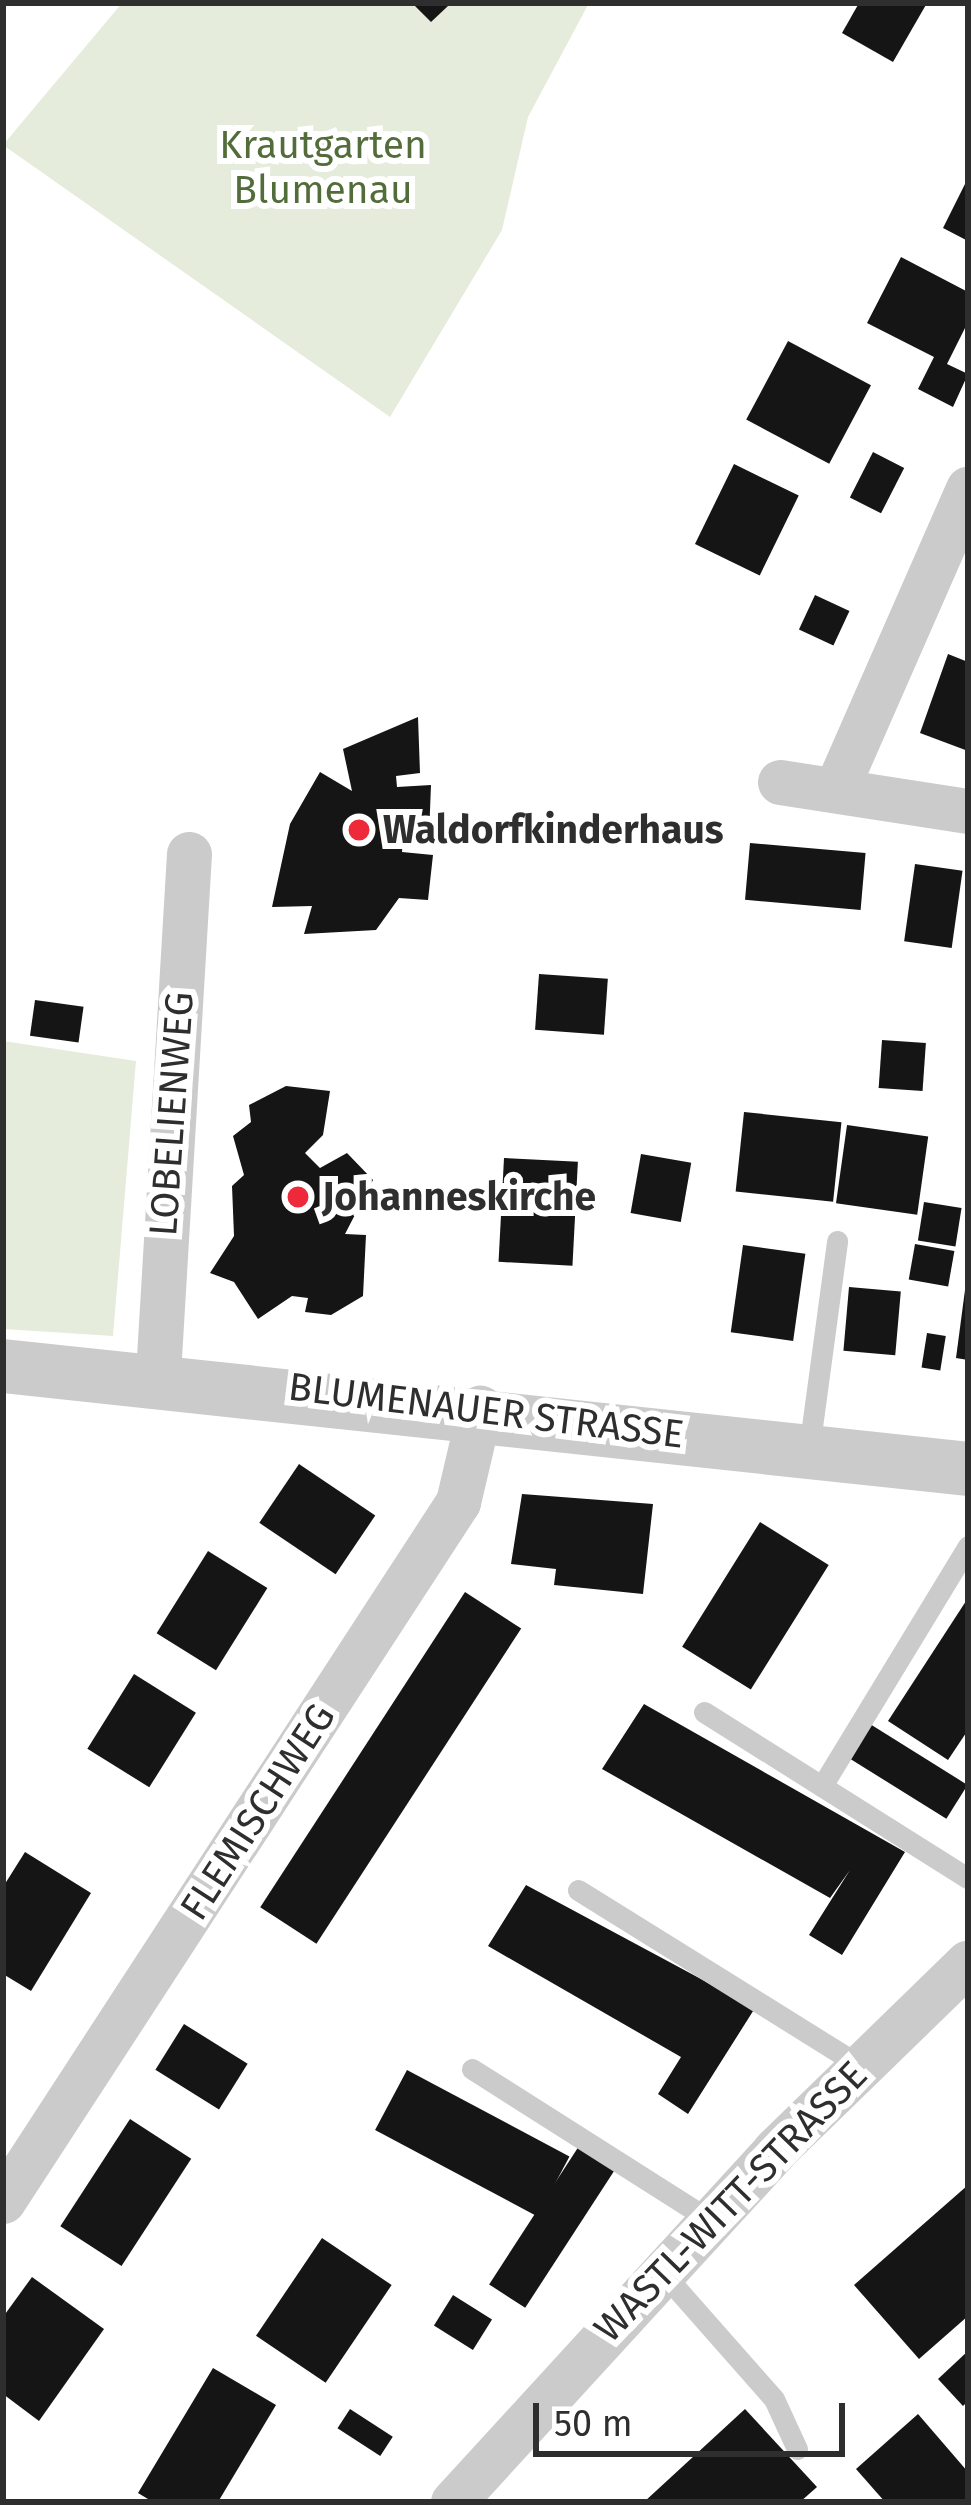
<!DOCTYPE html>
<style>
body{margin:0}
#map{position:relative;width:971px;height:2505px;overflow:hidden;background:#fff;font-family:"Fira Sans",sans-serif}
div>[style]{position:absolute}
.green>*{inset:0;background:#e5ecdb}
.building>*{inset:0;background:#151515;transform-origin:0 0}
.service>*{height:21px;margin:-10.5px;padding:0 10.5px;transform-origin:10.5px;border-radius:10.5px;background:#cbcbcb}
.minor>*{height:45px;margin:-22.5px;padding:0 22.5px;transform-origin:22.5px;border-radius:22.5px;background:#cbcbcb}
.tertiary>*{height:54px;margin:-27px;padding:0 27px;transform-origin:27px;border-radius:27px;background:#cbcbcb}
.dots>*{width:33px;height:33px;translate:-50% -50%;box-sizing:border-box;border:6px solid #fff;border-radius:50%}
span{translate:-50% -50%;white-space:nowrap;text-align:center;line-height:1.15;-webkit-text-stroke:12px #fff;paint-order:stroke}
.park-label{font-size:39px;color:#526c3a}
.poi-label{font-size:39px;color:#2e2e2e;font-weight:700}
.left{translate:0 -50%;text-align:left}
.street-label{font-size:39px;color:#2e2e2e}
.frame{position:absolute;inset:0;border:6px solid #2e2e2e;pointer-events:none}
.scale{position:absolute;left:533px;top:2403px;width:312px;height:54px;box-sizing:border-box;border:6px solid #2e2e2e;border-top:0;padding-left:15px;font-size:36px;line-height:42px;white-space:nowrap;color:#2e2e2e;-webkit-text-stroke:9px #fff;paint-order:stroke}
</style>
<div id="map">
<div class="green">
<i style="clip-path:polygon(122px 3px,589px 3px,528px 117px,502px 230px,390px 417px,3px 145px)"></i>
<i style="clip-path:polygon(3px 1041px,136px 1061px,113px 1336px,3px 1329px)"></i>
</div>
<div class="building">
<i style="clip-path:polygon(412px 3px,445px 3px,448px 6px,431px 22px)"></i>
<i style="clip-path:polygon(859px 3px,927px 3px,893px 62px,842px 33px)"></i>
<i style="clip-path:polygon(968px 178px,968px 241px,943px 228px)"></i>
<i style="clip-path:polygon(901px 257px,968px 292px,968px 322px,947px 364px,968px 374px,953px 407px,918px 389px,934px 357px,867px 323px)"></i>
<i style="left:788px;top:341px;width:94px;height:89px;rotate:28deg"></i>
<i style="left:873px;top:452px;width:35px;height:51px;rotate:27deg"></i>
<i style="left:734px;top:464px;width:72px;height:89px;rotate:26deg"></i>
<i style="left:815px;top:595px;width:38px;height:38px;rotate:25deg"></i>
<i style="clip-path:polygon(948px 654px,968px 662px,968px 751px,920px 733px)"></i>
<i style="clip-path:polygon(418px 717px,420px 773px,396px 776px,397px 787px,431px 785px,429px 836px,403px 838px,402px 852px,433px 855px,428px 900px,399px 898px,376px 930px,304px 934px,312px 906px,272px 907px,290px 824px,320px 772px,352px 791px,343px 749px)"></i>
<i style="left:750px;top:843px;width:116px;height:57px;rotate:5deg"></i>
<i style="left:915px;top:864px;width:48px;height:78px;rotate:8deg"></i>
<i style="left:539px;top:974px;width:69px;height:56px;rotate:4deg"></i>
<i style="left:35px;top:1000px;width:49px;height:36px;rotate:8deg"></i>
<i style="left:882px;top:1040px;width:44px;height:48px;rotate:4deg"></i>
<i style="clip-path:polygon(286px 1086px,330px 1091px,323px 1135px,305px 1153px,320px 1168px,347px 1153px,373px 1180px,345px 1234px,366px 1235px,363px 1296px,331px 1315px,305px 1312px,308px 1298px,292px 1296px,258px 1319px,234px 1282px,210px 1273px,234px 1236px,232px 1186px,244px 1175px,233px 1136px,251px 1122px,249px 1105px)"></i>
<i style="left:744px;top:1112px;width:98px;height:80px;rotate:6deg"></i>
<i style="left:847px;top:1125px;width:82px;height:79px;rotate:8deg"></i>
<i style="left:641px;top:1154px;width:51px;height:60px;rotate:10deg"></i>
<i style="left:504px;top:1158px;width:74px;height:104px;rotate:3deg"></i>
<i style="left:924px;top:1202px;width:38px;height:39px;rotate:9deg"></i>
<i style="left:915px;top:1244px;width:40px;height:36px;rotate:10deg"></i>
<i style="left:743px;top:1245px;width:63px;height:88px;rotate:8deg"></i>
<i style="left:849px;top:1287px;width:52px;height:64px;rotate:5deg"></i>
<i style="clip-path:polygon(965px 1290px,968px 1290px,968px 1360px,956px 1358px)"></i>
<i style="left:927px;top:1333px;width:19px;height:35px;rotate:9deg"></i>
<i style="left:299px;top:1464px;width:92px;height:71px;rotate:34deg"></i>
<i style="clip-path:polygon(522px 1494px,653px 1504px,643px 1594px,554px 1585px,556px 1569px,511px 1564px)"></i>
<i style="left:760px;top:1522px;width:81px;height:147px;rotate:32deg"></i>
<i style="left:208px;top:1551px;width:70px;height:97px;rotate:32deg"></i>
<i style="left:465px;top:1592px;width:67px;height:376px;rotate:33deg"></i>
<i style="clip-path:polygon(968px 1598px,968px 1730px,948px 1760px,888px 1721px)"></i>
<i style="left:134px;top:1674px;width:73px;height:88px;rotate:32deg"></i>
<i style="clip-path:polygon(644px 1704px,905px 1852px,842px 1955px,809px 1935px,850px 1870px,830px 1898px,602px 1769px)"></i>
<i style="left:870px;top:1724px;width:115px;height:40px;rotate:32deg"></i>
<i style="clip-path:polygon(25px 1852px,91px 1893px,31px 1991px,3px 1974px,3px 1887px)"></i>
<i style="clip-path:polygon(526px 1885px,755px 2008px,688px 2114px,658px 2094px,681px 2057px,488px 1946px)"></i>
<i style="left:184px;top:2024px;width:75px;height:54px;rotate:32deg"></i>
<i style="left:407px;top:2070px;width:184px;height:68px;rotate:28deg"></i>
<i style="left:130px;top:2119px;width:73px;height:128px;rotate:33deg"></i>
<i style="left:579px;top:2146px;width:43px;height:165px;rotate:33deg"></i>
<i style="clip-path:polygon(968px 2185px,968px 2316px,919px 2359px,854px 2285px)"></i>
<i style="left:322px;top:2238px;width:84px;height:118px;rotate:34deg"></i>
<i style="clip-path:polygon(32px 2277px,104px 2329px,39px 2421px,3px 2394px,3px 2317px)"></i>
<i style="left:453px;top:2295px;width:46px;height:36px;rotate:32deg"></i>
<i style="clip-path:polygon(968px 2351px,968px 2401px,963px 2406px,938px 2379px)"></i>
<i style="clip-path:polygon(213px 2368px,276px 2405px,218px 2502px,153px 2502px,138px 2493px)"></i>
<i style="left:350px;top:2409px;width:51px;height:23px;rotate:33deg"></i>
<i style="clip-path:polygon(745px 2409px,817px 2487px,800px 2502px,644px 2502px)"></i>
<i style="clip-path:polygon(918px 2414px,968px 2472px,968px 2502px,885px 2502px,856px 2469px)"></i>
</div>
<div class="service">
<i style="left:809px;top:1449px;width:210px;rotate:-82.3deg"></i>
<i style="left:704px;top:1712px;width:312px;rotate:32.2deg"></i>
<i style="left:822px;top:1786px;width:281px;rotate:-58.7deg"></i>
<i style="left:578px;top:1890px;width:333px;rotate:31.9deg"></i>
<i style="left:472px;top:2069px;width:282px;rotate:32.4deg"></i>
<i style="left:662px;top:2272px;width:169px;rotate:48.6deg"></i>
<i style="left:774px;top:2399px;width:55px;rotate:65.3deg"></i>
</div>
<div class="minor">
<i style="left:780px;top:782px;width:190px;rotate:8.8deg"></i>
<i style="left:837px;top:787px;width:326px;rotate:-66.3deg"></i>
<i style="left:158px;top:1374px;width:521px;rotate:-86.59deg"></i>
<i style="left:3px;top:2201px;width:834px;rotate:-56.94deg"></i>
<i style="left:458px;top:1502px;width:97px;rotate:-76.8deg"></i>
<i style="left:453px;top:2502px;width:477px;rotate:-47.5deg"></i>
<i style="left:775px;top:2150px;width:269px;rotate:-44.2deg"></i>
</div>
<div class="tertiary">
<i style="left:3px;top:1366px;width:970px;rotate:6.09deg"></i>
</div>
<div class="dots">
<i style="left:359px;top:830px;background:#ed293a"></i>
<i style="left:298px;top:1197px;background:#ed293a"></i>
</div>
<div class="park-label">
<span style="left:323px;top:168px">Krautgarten<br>Blumenau</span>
</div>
<div class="poi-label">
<span class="left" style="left:383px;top:830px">Waldorfkinderhaus</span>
<span class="left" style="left:322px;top:1197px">Johanneskirche</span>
</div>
<div class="street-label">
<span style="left:172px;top:1114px;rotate:-86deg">LOBELIENWEG</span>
<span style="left:486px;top:1411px;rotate:7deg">BLUMENAUER STRASSE</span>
<span style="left:258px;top:1812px;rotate:-57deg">FLEMISCHWEG</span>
<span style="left:731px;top:2202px;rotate:-46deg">WASTL-WITT-STRASSE</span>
</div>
<div class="frame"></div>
<div class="scale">50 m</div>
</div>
